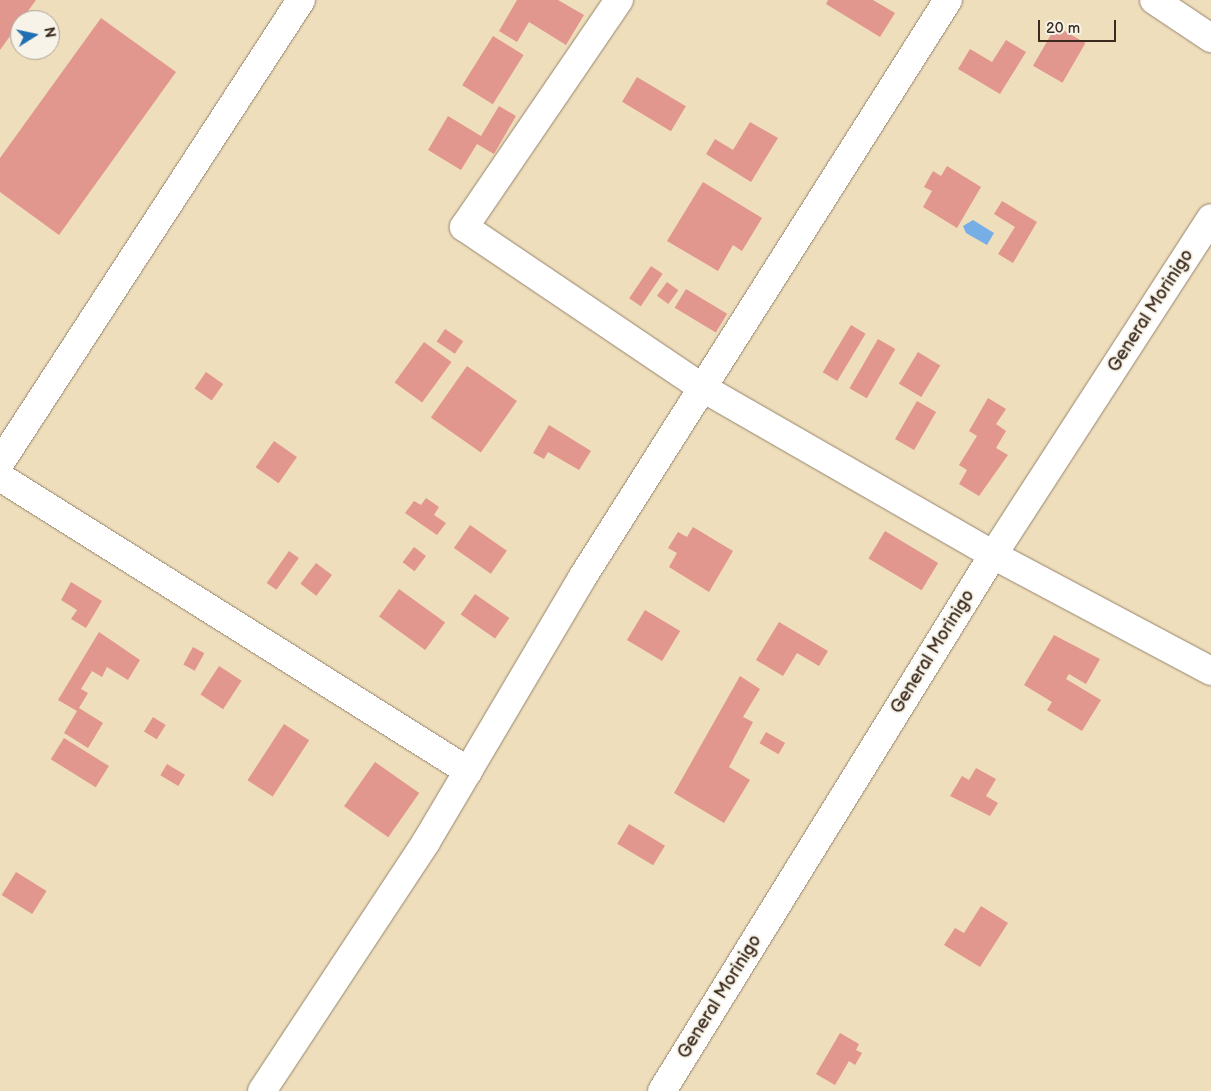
<!DOCTYPE html>
<style>
body{margin:0}
#map{position:relative;width:1211px;height:1091px;overflow:hidden;background:#efdebc;font-family:"Balsamiq Sans",sans-serif}
div>[style]{position:absolute}
.water>*{inset:0;background:#76aee5}
.building>*{inset:0;background:#e1968e;transform-origin:0 0}
.roads{filter:drop-shadow(0 0 1px #95846d) drop-shadow(0 0 1px #95846d)}
.minor>*{height:28px;margin:-14px;padding:0 14px;transform-origin:14px;border-radius:14px;background:#fff}
span{translate:-50% -50%;white-space:nowrap;text-align:center;line-height:1.15;-webkit-text-stroke:4px #f7f3e8;paint-order:stroke}
.street-label{font-size:18px;color:#3b2a1e}
.north{position:absolute;left:10px;top:10px;width:50px;height:50px;box-sizing:border-box;background:#f7f3e8;border:1px solid #aca397;border-radius:50%;rotate:80deg;font-size:14px;font-weight:700;line-height:20px;text-align:center;color:#3b2a1e}
.north::after{content:'';display:block;margin:auto;width:18px;height:22px;background:#1f6fb2;clip-path:polygon(50% 0,100% 100%,50% 72%,0 100%)}
.scale{position:absolute;left:1038px;top:20px;width:78px;height:22px;box-sizing:border-box;border:2px solid #3b2a1e;border-top:0;padding-left:6px;font-size:15px;line-height:18px;white-space:nowrap;color:#3b2a1e;-webkit-text-stroke:4px #f7f3e8;paint-order:stroke}
</style>
<div id="map">
<div class="water">
<i style="clip-path:polygon(973px 220px,994px 233px,987px 245px,966px 233px,963px 226px)"></i>
</div>
<div class="building">
<i style="clip-path:polygon(0 0,36px 0,0 50px)"></i>
<i style="clip-path:polygon(517px 0,558px 0,584px 15px,566px 45px,529px 22px,517px 42px,499px 31px)"></i>
<i style="clip-path:polygon(828px 0,873px 0,895px 13px,880px 37px,826px 4px)"></i>
<i style="clip-path:polygon(101px 18px,176px 72px,59px 235px,0 192px,0 158px)"></i>
<i style="left:1056px;top:26px;width:34px;height:46px;rotate:30deg"></i>
<i style="left:493px;top:36px;width:36px;height:58px;rotate:32deg"></i>
<i style="clip-path:polygon(1006px 40px,1026px 52px,1000px 94px,958px 69px,970px 49px,992px 62px)"></i>
<i style="left:637px;top:77px;width:57px;height:29px;rotate:31deg"></i>
<i style="clip-path:polygon(499px 106px,516px 116px,494px 154px,477px 144px,461px 170px,428px 150px,448px 116px,481px 136px)"></i>
<i style="clip-path:polygon(750px 122px,778px 138px,751px 182px,706px 154px,715px 139px,733px 150px)"></i>
<i style="clip-path:polygon(947px 166px,981px 187px,957px 228px,923px 207px,932px 191px,924px 187px,933px 171px,941px 176px)"></i>
<i style="clip-path:polygon(703px 182px,762px 218px,742px 251px,733px 245px,718px 271px,667px 241px)"></i>
<i style="clip-path:polygon(1002px 201px,1037px 222px,1013px 263px,998px 254px,1015px 227px,994px 214px)"></i>
<i style="left:651px;top:266px;width:14px;height:39px;rotate:34deg"></i>
<i style="left:667px;top:282px;width:14px;height:17px;rotate:36deg"></i>
<i style="left:686px;top:289px;width:48px;height:22px;rotate:31deg"></i>
<i style="left:851px;top:325px;width:17px;height:55px;rotate:31deg"></i>
<i style="left:445px;top:329px;width:22px;height:15px;rotate:34deg"></i>
<i style="left:878px;top:339px;width:20px;height:57px;rotate:30deg"></i>
<i style="left:424px;top:342px;width:34px;height:50px;rotate:36deg"></i>
<i style="left:918px;top:352px;width:26px;height:37px;rotate:31deg"></i>
<i style="left:467px;top:366px;width:61px;height:63px;rotate:35deg"></i>
<i style="left:206px;top:372px;width:21px;height:20px;rotate:35deg"></i>
<i style="clip-path:polygon(988px 398px,1006px 409px,996px 424px,1006px 431px,996px 448px,1008px 455px,979px 496px,959px 484px,967px 470px,959px 465px,977px 436px,969px 431px)"></i>
<i style="left:917px;top:401px;width:22px;height:44px;rotate:30deg"></i>
<i style="clip-path:polygon(549px 425px,591px 451px,579px 470px,548px 452px,544px 459px,533px 453px)"></i>
<i style="left:274px;top:441px;width:28px;height:32px;rotate:35deg"></i>
<i style="clip-path:polygon(426px 498px,439px 507px,434px 515px,446px 523px,437px 535px,405px 513px,414px 501px,421px 505px)"></i>
<i style="left:470px;top:525px;width:45px;height:28px;rotate:35deg"></i>
<i style="clip-path:polygon(693px 527px,733px 551px,709px 592px,669px 567px,677px 553px,668px 548px,678px 532px,687px 537px)"></i>
<i style="left:885px;top:531px;width:62px;height:32px;rotate:31deg"></i>
<i style="left:414px;top:547px;width:15px;height:19px;rotate:37deg"></i>
<i style="left:289px;top:551px;width:12px;height:39px;rotate:35deg"></i>
<i style="left:316px;top:563px;width:20px;height:26px;rotate:37deg"></i>
<i style="clip-path:polygon(71px 582px,102px 601px,86px 628px,71px 619px,77px 610px,61px 600px)"></i>
<i style="left:399px;top:589px;width:57px;height:34px;rotate:36deg"></i>
<i style="left:475px;top:594px;width:42px;height:25px;rotate:35deg"></i>
<i style="left:645px;top:610px;width:41px;height:35px;rotate:31deg"></i>
<i style="clip-path:polygon(779px 622px,828px 651px,819px 666px,797px 653px,783px 676px,756px 660px)"></i>
<i style="clip-path:polygon(99px 632px,140px 660px,128px 680px,107px 667px,102px 677px,92px 671px,81px 689px,88px 693px,79px 708px,103px 723px,88px 748px,64px 733px,77px 711px,58px 700px)"></i>
<i style="clip-path:polygon(1054px 635px,1100px 659px,1086px 684px,1069px 674px,1066px 679px,1101px 700px,1082px 731px,1047px 710px,1052px 702px,1024px 685px)"></i>
<i style="left:193px;top:647px;width:13px;height:20px;rotate:29deg"></i>
<i style="left:219px;top:666px;width:27px;height:34px;rotate:33deg"></i>
<i style="clip-path:polygon(740px 676px,760px 689px,743px 717px,753px 722px,729px 767px,750px 780px,724px 823px,674px 793px)"></i>
<i style="left:153px;top:717px;width:15px;height:17px;rotate:32deg"></i>
<i style="left:284px;top:724px;width:30px;height:67px;rotate:33deg"></i>
<i style="left:766px;top:732px;width:22px;height:13px;rotate:30deg"></i>
<i style="left:64px;top:738px;width:53px;height:25px;rotate:32deg"></i>
<i style="left:375px;top:762px;width:54px;height:54px;rotate:35deg"></i>
<i style="left:167px;top:764px;width:21px;height:13px;rotate:31deg"></i>
<i style="clip-path:polygon(976px 768px,996px 779px,986px 796px,998px 803px,990px 816px,950px 796px,962px 776px,969px 780px)"></i>
<i style="left:629px;top:824px;width:42px;height:23px;rotate:31deg"></i>
<i style="left:16px;top:872px;width:36px;height:27px;rotate:32deg"></i>
<i style="clip-path:polygon(981px 906px,1008px 923px,980px 967px,944px 945px,955px 928px,964px 933px)"></i>
<i style="clip-path:polygon(840px 1033px,859px 1044px,856px 1050px,862px 1053px,855px 1065px,849px 1061px,835px 1085px,816px 1074px)"></i>
</div>
<div class="roads">
<div class="minor">
<i style="left:619px;top:0;width:275px;rotate:124.3deg"></i>
<i style="left:464px;top:227px;width:288px;rotate:34deg"></i>
<i style="left:703px;top:388px;width:335px;rotate:29.9deg"></i>
<i style="left:993px;top:555px;width:247px;rotate:28deg"></i>
<i style="left:1154px;top:0;width:69px;rotate:33.7deg"></i>
<i style="left:0;top:463px;width:552px;rotate:-56.97deg"></i>
<i style="left:0;top:477px;width:553px;rotate:32.14deg"></i>
<i style="left:262px;top:1091px;width:298px;rotate:-56.6deg"></i>
<i style="left:426px;top:842px;width:307px;rotate:-59.4deg"></i>
<i style="left:582px;top:578px;width:684px;rotate:-57.66deg"></i>
<i style="left:662px;top:1091px;width:630px;rotate:-58.3deg"></i>
<i style="left:993px;top:555px;width:401px;rotate:-57.1deg"></i>
</div>
</div>
<div class="street-label">
<span style="left:1151px;top:311px;rotate:-57deg">General Morinigo</span>
<span style="left:933px;top:652px;rotate:-58deg">General Morinigo</span>
<span style="left:720px;top:997px;rotate:-58deg">General Morinigo</span>
</div>
<div class="north">N</div>
<div class="scale">20 m</div>
</div>
